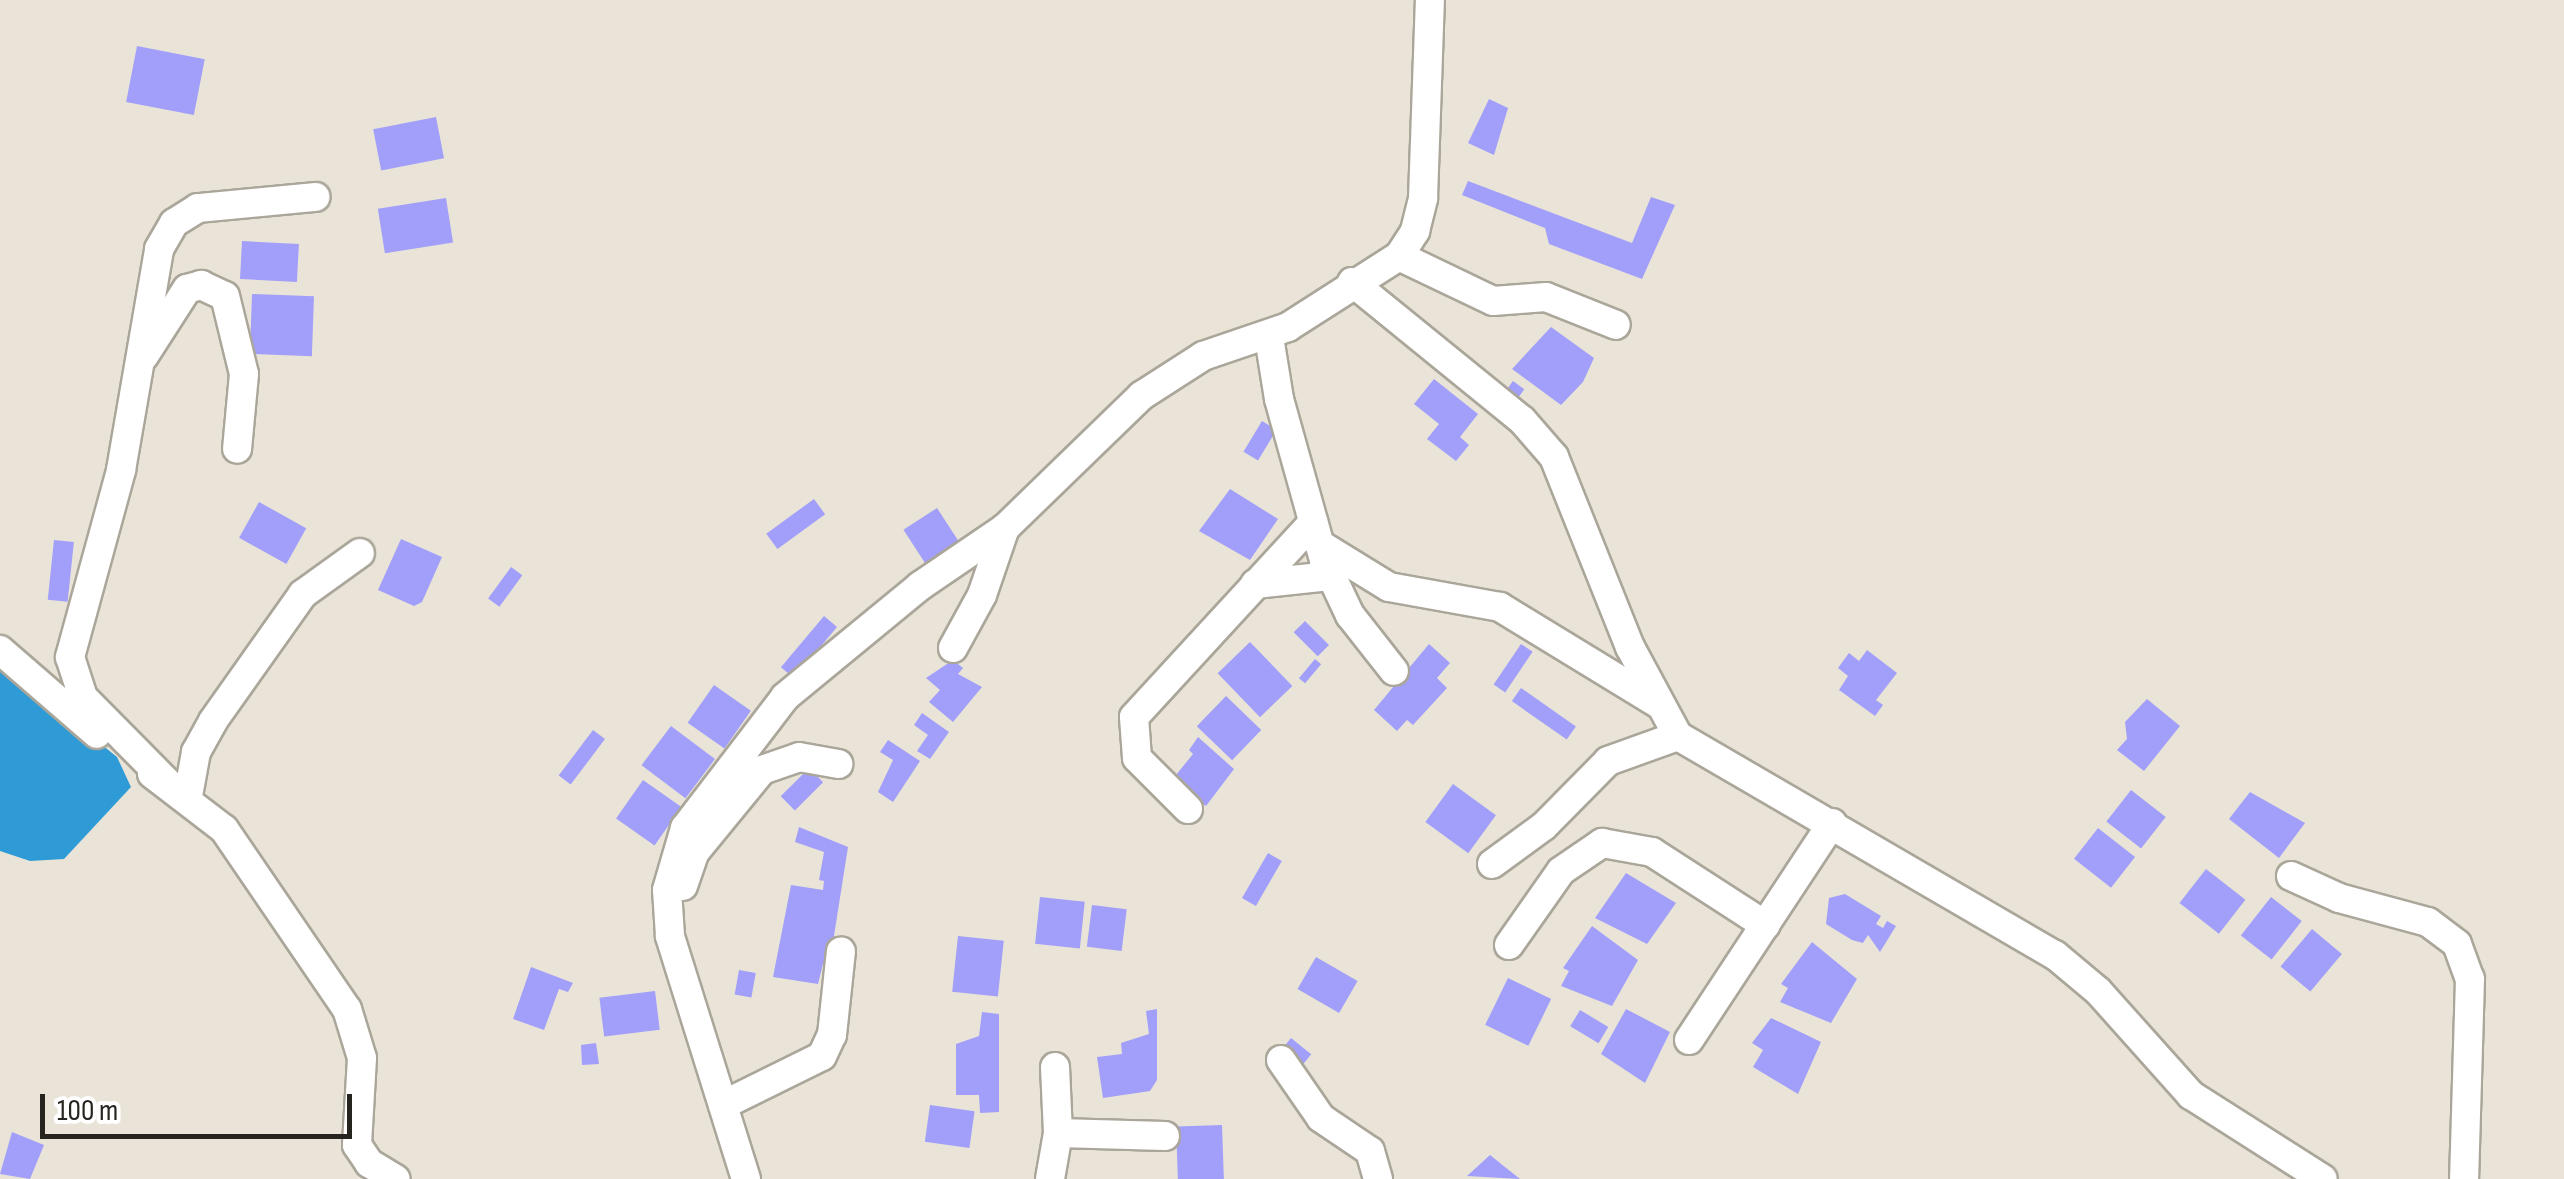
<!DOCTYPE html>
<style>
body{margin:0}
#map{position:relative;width:2564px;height:1179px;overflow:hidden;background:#e9e4d7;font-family:"Sofia Sans Condensed",sans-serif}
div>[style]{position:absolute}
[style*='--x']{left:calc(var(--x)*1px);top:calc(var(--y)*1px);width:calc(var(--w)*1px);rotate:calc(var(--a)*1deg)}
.water>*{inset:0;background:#2e9bd6}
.building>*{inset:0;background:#a19ffa;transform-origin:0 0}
.roads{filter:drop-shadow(2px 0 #aba69a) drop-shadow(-2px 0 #aba69a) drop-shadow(0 2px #aba69a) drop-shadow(0 -2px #aba69a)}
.minor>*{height:28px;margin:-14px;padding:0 14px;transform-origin:14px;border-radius:14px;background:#fff}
span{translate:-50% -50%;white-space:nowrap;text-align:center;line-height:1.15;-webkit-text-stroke:9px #fff;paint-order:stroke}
.scale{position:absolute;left:40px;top:1094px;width:312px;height:45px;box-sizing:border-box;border:5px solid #26241f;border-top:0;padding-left:12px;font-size:30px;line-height:35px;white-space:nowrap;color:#26241f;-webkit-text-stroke:8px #fff;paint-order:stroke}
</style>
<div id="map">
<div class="water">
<i style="clip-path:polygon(0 663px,117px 757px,131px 787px,64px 859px,30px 861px,0 851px)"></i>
</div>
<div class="building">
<i style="left:137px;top:46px;width:69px;height:57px;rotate:11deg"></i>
<i style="clip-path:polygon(1489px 99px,1508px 108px,1494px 155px,1468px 143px)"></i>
<i style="left:436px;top:117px;width:42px;height:64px;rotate:79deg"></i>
<i style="clip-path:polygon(1468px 181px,1632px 243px,1651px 197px,1675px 205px,1642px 279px,1549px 244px,1545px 228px,1462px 195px)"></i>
<i style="left:446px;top:198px;width:45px;height:69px;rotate:81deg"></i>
<i style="left:242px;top:241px;width:57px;height:38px;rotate:3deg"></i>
<i style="left:252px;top:294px;width:62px;height:60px;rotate:2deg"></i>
<i style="clip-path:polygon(1551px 327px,1594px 358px,1583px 382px,1561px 405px,1512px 369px)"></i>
<i style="clip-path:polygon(1434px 379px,1478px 414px,1460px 437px,1469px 445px,1456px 461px,1427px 439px,1439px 424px,1414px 404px)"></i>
<i style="left:1513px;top:381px;width:14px;height:12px;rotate:36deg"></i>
<i style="left:1262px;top:421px;width:17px;height:36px;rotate:31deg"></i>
<i style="clip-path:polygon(1230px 489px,1278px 519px,1250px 560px,1199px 531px)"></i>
<i style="left:814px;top:499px;width:19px;height:59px;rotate:54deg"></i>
<i style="left:259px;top:502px;width:54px;height:41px;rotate:29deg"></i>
<i style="left:937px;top:508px;width:45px;height:40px;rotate:57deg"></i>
<i style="clip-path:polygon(401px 539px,442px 557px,422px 602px,414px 606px,378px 590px)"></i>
<i style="left:54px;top:540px;width:20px;height:60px;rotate:6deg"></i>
<i style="left:511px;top:567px;width:14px;height:39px;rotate:36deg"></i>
<i style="left:824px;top:616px;width:17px;height:67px;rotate:40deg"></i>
<i style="left:1305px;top:621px;width:34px;height:16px;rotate:45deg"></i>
<i style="left:1250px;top:642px;width:61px;height:45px;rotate:46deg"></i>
<i style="clip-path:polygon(1429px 644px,1450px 663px,1437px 678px,1447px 688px,1413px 725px,1407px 720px,1397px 731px,1374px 710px)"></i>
<i style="left:1521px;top:644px;width:14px;height:49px;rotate:34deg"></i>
<i style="clip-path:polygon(1867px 650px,1897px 673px,1876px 700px,1883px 705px,1875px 716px,1839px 690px,1848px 676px,1838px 668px,1849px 653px,1859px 661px)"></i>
<i style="left:1315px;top:659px;width:8px;height:25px;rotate:40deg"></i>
<i style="clip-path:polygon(953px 660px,963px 668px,958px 674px,982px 687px,953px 722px,929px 702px,940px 690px,926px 678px)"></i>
<i style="left:714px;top:685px;width:45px;height:46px;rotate:35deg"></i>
<i style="left:1521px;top:688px;width:67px;height:16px;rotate:35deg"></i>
<i style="left:1226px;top:696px;width:49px;height:42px;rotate:44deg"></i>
<i style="clip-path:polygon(2147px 699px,2180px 726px,2144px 771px,2117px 750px,2127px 739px,2125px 722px)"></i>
<i style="clip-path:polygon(922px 713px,949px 732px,930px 759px,917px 751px,928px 735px,914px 725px)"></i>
<i style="left:671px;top:726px;width:55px;height:49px;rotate:37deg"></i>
<i style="left:593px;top:730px;width:15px;height:57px;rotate:37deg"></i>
<i style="clip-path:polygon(1198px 737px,1234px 769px,1206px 806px,1171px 781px,1193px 754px,1189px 750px)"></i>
<i style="clip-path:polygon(888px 740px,920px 761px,893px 802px,878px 792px,893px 760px,880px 752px)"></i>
<i style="left:809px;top:768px;width:20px;height:40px;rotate:45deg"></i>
<i style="left:643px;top:780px;width:47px;height:47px;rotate:35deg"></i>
<i style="left:1453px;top:784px;width:53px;height:47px;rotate:36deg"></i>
<i style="left:2131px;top:790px;width:44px;height:40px;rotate:38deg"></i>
<i style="clip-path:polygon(2250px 792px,2305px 823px,2279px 858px,2229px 819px)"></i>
<i style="clip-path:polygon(799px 827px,848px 847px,830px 961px,823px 964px,818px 984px,773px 977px,791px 885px,823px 890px,824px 881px,819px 880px,824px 852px,795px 842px)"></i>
<i style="left:2098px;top:828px;width:47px;height:39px;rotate:38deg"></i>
<i style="left:1268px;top:853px;width:16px;height:52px;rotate:30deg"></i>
<i style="left:2206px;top:869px;width:50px;height:43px;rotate:38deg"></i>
<i style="clip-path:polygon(1626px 873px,1676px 903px,1647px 944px,1595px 918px)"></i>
<i style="clip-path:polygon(1845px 894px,1881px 916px,1876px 924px,1883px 928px,1887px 921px,1896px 926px,1880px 952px,1868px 935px,1863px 943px,1852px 940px,1826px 924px,1829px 898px)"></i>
<i style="left:1040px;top:897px;width:45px;height:47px;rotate:6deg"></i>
<i style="left:2271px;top:897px;width:39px;height:49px;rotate:38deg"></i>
<i style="left:1092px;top:905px;width:35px;height:42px;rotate:7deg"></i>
<i style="clip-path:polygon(1592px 926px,1638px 960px,1612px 1006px,1561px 986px,1569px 971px,1563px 968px)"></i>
<i style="left:2312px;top:929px;width:39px;height:49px;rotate:40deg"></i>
<i style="left:958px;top:936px;width:46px;height:56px;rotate:6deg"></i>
<i style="clip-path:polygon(1812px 942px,1857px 979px,1831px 1023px,1780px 1002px,1788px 988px,1781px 984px)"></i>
<i style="left:1316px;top:957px;width:48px;height:37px;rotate:30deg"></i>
<i style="clip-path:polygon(531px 967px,573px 983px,568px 992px,559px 989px,544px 1030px,513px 1019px)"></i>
<i style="left:739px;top:970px;width:17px;height:25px;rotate:10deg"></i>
<i style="left:1508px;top:978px;width:48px;height:52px;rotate:26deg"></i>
<i style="left:655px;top:991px;width:39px;height:56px;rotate:83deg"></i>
<i style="clip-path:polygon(1157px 1009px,1157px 1080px,1150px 1091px,1103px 1098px,1097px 1057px,1122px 1054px,1121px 1043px,1149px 1034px,1146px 1011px)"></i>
<i style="clip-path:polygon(1626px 1009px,1670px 1032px,1645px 1083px,1601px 1054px)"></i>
<i style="left:1580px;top:1010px;width:33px;height:19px;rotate:31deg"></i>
<i style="clip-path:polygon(982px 1012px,999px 1014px,999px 1112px,980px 1113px,979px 1095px,956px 1095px,956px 1044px,979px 1036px)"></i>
<i style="clip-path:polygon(1771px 1018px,1821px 1042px,1798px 1094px,1753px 1067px,1763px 1050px,1752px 1043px)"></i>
<i style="left:1291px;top:1038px;width:26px;height:16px;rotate:39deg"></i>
<i style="clip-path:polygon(596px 1043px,599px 1064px,582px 1065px,581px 1045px)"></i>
<i style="left:930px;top:1105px;width:45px;height:37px;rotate:8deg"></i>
<i style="left:1222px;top:1125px;width:54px;height:46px;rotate:88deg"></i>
<i style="clip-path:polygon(12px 1132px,44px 1145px,30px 1179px,0 1174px)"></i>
<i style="clip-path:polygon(1490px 1155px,1520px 1179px,1467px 1176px)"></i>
</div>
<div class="roads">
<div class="minor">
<i style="--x:1399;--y:256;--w:104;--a:25.6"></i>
<i style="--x:1493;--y:301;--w:53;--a:-4.3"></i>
<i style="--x:1546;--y:297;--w:75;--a:21.8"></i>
<i style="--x:1352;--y:282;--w:219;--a:39.1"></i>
<i style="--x:1522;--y:420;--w:49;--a:49.1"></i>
<i style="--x:1554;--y:457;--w:205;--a:68.2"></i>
<i style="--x:1630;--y:647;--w:101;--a:61.7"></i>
<i style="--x:1678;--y:736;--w:436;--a:30.2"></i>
<i style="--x:2055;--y:955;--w:56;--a:39.9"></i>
<i style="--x:2098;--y:991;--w:140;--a:48.2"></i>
<i style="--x:2191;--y:1095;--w:156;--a:32.5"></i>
<i style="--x:1269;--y:337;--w:63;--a:80.8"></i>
<i style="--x:1279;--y:399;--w:167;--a:74.4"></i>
<i style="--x:1324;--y:560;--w:61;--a:64.7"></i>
<i style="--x:1350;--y:615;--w:71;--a:51.8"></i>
<i style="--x:144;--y:356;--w:80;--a:-57.3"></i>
<i style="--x:187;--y:289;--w:15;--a:-16"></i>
<i style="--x:201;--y:285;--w:26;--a:25"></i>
<i style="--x:225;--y:296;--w:80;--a:76.3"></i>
<i style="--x:244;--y:374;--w:75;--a:95.3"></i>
<i style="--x:1319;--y:544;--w:82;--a:31.6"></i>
<i style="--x:1389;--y:587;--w:113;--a:10.2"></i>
<i style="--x:1500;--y:607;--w:186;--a:31.4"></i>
<i style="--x:1255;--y:584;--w:75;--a:-6.1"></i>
<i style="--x:953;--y:648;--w:60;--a:-61.3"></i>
<i style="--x:982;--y:595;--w:71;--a:-71.1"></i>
<i style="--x:0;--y:650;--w:128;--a:40.9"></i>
<i style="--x:152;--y:774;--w:91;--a:37.4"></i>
<i style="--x:224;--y:829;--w:218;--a:55.7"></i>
<i style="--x:347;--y:1009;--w:51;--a:73"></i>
<i style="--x:362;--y:1058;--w:87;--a:93.3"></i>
<i style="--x:357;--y:1145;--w:22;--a:56"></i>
<i style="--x:369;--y:1163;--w:31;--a:31"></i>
<i style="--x:168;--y:783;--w:121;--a:-134.7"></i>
<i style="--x:83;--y:697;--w:42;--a:-108"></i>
<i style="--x:70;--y:657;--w:194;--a:-74.7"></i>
<i style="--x:121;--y:470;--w:224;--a:-80.2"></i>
<i style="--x:159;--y:249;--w:30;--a:-60"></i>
<i style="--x:174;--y:223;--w:28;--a:-32"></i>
<i style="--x:198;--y:208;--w:118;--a:-5.4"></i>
<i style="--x:188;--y:796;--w:45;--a:-79.7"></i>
<i style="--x:196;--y:752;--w:35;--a:-61"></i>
<i style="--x:213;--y:721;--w:156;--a:-54.7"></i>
<i style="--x:303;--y:594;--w:70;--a:-35.7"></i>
<i style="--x:1188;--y:809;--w:72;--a:-135"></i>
<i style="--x:1137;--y:758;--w:41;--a:-94.2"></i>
<i style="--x:1134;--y:717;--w:265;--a:-47.4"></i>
<i style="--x:1492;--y:864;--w:64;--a:-36.2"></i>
<i style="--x:1544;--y:826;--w:91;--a:-45.4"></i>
<i style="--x:1608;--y:761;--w:74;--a:-19.7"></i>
<i style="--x:2291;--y:876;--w:53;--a:24.6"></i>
<i style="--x:2339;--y:898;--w:92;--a:15.1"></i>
<i style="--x:2428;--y:922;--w:36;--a:37"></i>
<i style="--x:2457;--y:944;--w:37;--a:70"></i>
<i style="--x:2470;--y:979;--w:200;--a:91.7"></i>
<i style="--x:683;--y:886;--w:36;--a:-71"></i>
<i style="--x:695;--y:852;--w:106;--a:-50.7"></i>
<i style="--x:762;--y:770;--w:39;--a:-19"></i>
<i style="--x:799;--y:757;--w:40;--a:10"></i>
<i style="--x:1509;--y:945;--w:90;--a:-54.9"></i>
<i style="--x:1561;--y:871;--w:50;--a:-34.3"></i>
<i style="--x:1602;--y:843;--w:51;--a:10.2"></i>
<i style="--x:1652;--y:852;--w:135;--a:32.9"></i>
<i style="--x:1689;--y:1040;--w:260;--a:-56.6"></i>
<i style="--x:1281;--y:1060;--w:70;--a:55.4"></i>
<i style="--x:1321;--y:1118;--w:59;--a:34"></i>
<i style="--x:1370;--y:1151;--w:29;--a:74"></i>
<i style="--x:723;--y:1105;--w:110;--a:-26.3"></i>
<i style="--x:822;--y:1056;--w:23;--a:-65"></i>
<i style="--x:832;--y:1035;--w:84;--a:-83.9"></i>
<i style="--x:1058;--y:1133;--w:107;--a:1.6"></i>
<i style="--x:746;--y:1179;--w:255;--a:-107.4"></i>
<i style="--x:670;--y:936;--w:46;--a:-93.7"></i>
<i style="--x:667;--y:890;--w:65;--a:-73.8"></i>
<i style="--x:685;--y:828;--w:165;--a:-52.6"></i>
<i style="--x:785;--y:697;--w:175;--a:-39.4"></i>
<i style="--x:920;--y:586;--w:103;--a:-34.3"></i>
<i style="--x:1005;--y:528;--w:190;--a:-44.1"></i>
<i style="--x:1141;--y:396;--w:74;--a:-32.8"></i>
<i style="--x:1203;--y:356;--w:90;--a:-18.8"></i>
<i style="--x:1288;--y:327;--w:132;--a:-32.6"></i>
<i style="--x:1399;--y:256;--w:30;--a:-57"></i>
<i style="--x:1415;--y:231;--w:34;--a:-76"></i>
<i style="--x:1423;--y:198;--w:198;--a:-88"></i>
<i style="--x:1050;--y:1179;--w:47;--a:-80.1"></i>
<i style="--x:1058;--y:1133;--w:66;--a:-92.6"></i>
</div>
</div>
<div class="scale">100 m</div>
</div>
